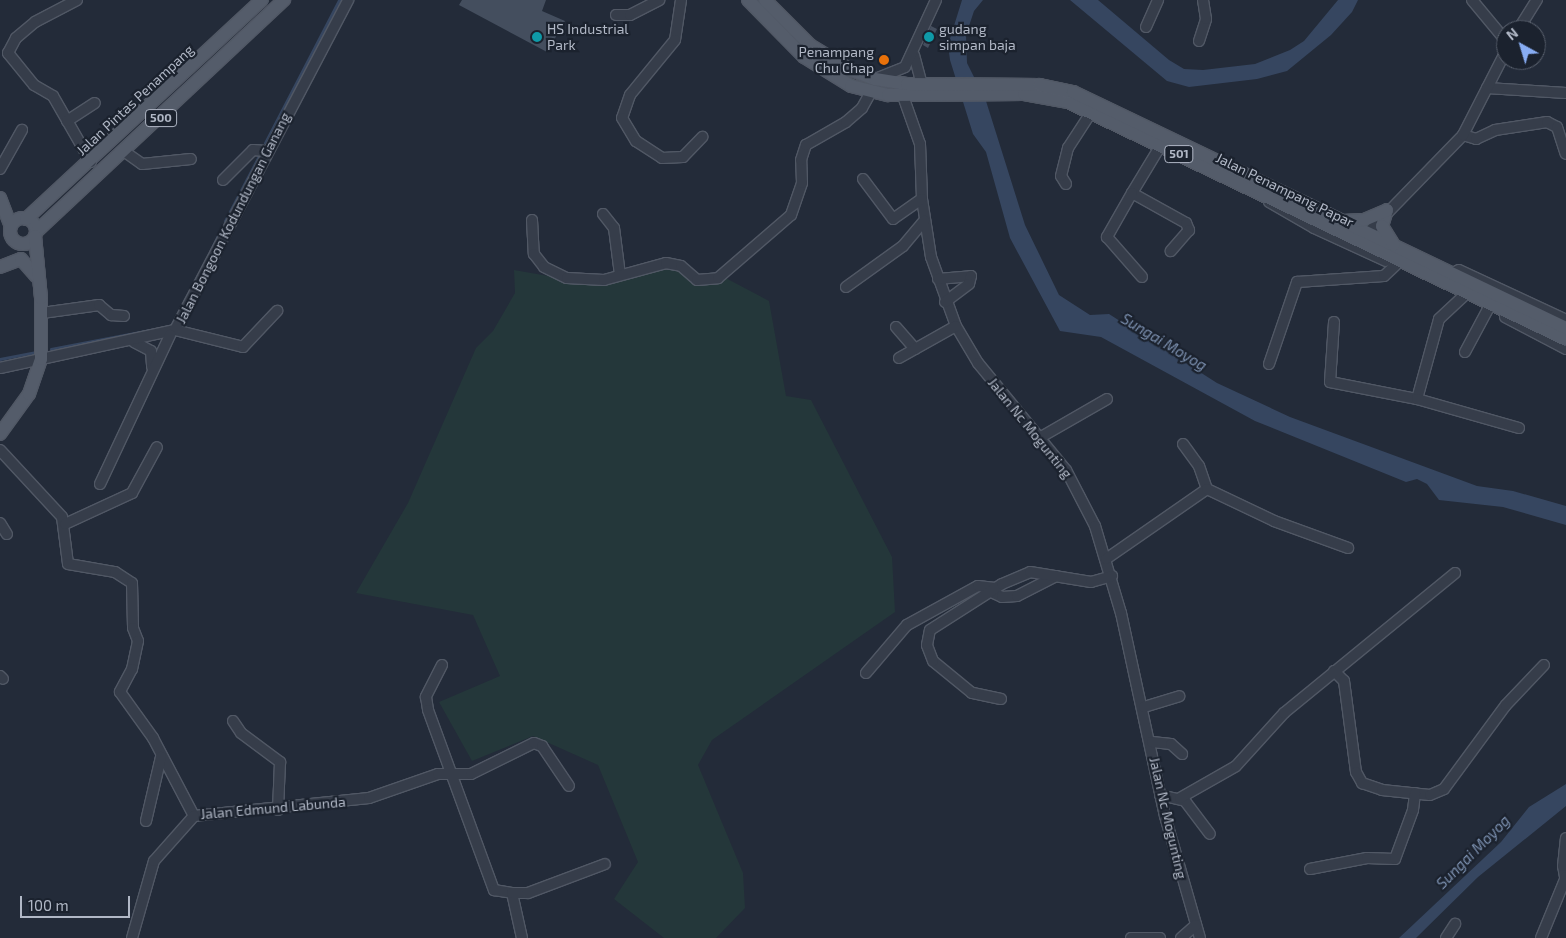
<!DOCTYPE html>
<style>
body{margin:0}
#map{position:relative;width:1566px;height:938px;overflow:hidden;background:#232b39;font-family:"Exo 2",sans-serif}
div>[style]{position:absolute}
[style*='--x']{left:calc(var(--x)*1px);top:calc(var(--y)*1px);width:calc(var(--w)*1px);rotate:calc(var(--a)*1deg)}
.green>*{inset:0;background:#24373a}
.water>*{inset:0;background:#364660}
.stream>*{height:2.5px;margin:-1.25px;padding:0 1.25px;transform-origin:1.25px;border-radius:1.25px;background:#364660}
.building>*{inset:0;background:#444e5e}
.roads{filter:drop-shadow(1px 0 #515865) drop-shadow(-1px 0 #515865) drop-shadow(0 1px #515865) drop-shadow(0 -1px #515865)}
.minor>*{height:10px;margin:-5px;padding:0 5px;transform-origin:5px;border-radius:5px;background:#363d4a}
.major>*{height:12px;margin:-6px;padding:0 6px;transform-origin:6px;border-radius:6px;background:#545c6a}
.major>.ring{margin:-6px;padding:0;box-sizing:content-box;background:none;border:12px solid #545c6a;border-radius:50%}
.dots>*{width:14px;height:14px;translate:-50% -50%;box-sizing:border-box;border:2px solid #1b222e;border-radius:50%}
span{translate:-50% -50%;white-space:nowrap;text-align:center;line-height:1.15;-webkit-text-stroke:4.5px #1b222e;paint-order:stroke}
.shield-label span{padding:1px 4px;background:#1b222e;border:1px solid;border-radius:4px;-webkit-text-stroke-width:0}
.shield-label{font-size:12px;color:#b1b8c6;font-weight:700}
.poi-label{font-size:14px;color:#b1b8c6}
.left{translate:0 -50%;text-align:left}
.right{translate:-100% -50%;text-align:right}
.street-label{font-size:14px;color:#b1b8c6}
.water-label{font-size:15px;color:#7a8ead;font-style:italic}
.north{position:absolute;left:1496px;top:20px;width:50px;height:50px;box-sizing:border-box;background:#1b222e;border:1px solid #575e6b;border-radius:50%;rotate:321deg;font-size:14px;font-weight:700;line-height:20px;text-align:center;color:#b1b8c6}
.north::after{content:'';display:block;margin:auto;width:18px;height:22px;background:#88adf4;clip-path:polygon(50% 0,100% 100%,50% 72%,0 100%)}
.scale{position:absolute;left:20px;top:896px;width:110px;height:22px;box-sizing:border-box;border:2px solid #b1b8c6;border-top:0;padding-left:6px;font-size:15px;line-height:18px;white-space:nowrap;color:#b1b8c6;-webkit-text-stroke:4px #1b222e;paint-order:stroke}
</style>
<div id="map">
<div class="green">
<i style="clip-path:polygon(676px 266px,692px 276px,720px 275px,769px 301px,786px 396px,811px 400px,892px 557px,895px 612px,712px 740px,698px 765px,743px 873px,745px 908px,716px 938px,664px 938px,614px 899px,638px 862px,598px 765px,533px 736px,472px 761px,439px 702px,500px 676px,473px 615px,356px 593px,408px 503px,476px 348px,493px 331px,515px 293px,514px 270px,588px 283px)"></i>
</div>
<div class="water">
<i style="clip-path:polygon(962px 0,983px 0,974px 11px,966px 35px,967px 63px,986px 101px,1025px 225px,1059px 295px,1090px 315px,1109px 314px,1217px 383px,1290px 417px,1477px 486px,1513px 491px,1566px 506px,1566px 525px,1503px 507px,1439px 500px,1427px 484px,1417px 479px,1406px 482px,1255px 421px,1101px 337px,1060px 331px,1010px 238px,986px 152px,973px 134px,950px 60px,948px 45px)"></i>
<i style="clip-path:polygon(1070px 0,1098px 0,1169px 60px,1184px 69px,1203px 70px,1255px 64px,1290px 50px,1304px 41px,1338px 0,1358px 0,1352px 12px,1331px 35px,1287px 71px,1257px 79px,1189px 87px,1167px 81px)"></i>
<i style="clip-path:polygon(1566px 784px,1566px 806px,1478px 877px,1416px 938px,1399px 938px,1501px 842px,1529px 807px)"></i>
</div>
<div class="stream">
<i style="--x:265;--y:143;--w:161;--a:-62.6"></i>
<i style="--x:225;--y:221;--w:76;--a:-62.4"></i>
<i style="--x:210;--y:252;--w:28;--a:-64"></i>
<i style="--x:51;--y:349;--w:102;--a:-10.8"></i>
<i style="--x:0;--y:359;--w:38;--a:-11"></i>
</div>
<div class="building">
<i style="clip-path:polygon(462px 0,546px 0,542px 11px,565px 21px,547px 52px,459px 5px)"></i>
<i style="clip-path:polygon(931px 26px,937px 29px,928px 48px,923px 45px)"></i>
</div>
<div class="roads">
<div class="minor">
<i style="--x:77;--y:0;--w:47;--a:152.4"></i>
<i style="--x:35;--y:22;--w:25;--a:140"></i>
<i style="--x:16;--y:38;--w:17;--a:118"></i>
<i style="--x:8;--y:53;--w:41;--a:50.9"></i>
<i style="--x:34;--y:85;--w:22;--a:30"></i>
<i style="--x:53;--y:96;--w:76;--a:60.1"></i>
<i style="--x:681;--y:0;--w:40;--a:98.5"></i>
<i style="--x:675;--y:40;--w:71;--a:129.3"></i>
<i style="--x:630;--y:95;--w:24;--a:109"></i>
<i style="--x:622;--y:118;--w:27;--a:59"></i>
<i style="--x:636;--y:141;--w:31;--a:33"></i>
<i style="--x:662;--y:158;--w:21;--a:-3"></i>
<i style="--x:683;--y:157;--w:28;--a:-46"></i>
<i style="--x:1472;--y:0;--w:53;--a:50.3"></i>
<i style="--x:616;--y:15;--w:14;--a:0"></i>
<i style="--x:630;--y:15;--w:33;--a:-27"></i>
<i style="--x:1146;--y:27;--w:30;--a:-66"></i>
<i style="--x:1518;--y:30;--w:36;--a:-58"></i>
<i style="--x:1199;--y:41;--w:23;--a:-72"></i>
<i style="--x:1206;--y:19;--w:19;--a:-99"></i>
<i style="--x:914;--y:55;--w:31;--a:75"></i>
<i style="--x:878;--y:78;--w:29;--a:-22"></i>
<i style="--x:905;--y:67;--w:74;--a:-65.2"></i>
<i style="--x:1487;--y:88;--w:79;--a:3.6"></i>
<i style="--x:903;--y:96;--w:51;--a:70.5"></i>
<i style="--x:920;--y:144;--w:55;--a:87.9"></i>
<i style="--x:922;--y:199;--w:59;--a:81.2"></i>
<i style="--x:931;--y:257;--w:73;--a:70.1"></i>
<i style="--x:956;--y:326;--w:43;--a:59.3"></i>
<i style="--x:978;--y:363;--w:139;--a:50.6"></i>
<i style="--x:1066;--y:470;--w:63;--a:62.6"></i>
<i style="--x:1095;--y:526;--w:91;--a:73.4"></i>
<i style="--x:1121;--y:613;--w:208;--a:77.8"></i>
<i style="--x:1165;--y:816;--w:127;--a:74"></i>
<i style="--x:67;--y:121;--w:33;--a:-33"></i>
<i style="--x:1463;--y:135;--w:14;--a:17"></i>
<i style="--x:1476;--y:139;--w:21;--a:-25"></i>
<i style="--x:1495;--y:130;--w:53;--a:-8.7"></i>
<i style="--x:1547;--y:122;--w:11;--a:27"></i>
<i style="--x:1557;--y:127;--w:28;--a:72"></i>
<i style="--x:1161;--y:145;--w:56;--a:121.1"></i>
<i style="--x:1132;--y:193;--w:62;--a:29.1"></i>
<i style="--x:1186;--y:223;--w:8;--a:67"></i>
<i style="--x:1189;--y:230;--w:28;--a:131"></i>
<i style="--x:125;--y:152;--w:21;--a:35"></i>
<i style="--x:142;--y:164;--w:49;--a:-5.8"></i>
<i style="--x:0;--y:169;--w:45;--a:-60.6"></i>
<i style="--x:863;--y:179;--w:50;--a:53.1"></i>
<i style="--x:893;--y:219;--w:35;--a:-35"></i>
<i style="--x:223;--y:180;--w:42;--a:-45"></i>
<i style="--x:253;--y:150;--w:13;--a:4"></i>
<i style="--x:1066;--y:184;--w:9;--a:-122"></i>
<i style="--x:1061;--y:176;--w:29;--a:-76"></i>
<i style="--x:1068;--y:148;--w:44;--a:-57"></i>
<i style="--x:1132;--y:193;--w:51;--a:119.6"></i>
<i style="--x:1107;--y:237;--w:53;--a:48.8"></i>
<i style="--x:1269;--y:202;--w:52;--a:30"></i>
<i style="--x:1314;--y:228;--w:79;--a:24.6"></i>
<i style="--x:603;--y:214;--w:18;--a:52"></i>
<i style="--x:614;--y:228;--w:47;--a:82.7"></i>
<i style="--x:532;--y:220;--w:34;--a:87"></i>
<i style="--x:534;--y:254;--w:16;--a:52"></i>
<i style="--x:544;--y:267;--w:25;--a:26"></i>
<i style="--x:567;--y:278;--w:37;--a:3"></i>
<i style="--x:604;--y:280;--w:64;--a:-15.3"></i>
<i style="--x:666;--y:263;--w:15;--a:11"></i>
<i style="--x:681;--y:266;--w:21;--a:41"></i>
<i style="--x:697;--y:280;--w:21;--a:-5"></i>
<i style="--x:718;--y:278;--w:96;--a:-40.8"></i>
<i style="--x:791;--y:215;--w:34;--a:-71"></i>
<i style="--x:802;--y:183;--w:23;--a:-92"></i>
<i style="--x:801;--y:160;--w:16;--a:-72"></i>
<i style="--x:806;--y:145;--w:46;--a:-29.9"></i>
<i style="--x:846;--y:122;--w:21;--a:-41"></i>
<i style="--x:862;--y:108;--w:18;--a:-61"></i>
<i style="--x:1363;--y:238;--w:144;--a:-45.8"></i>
<i style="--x:1463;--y:135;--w:94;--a:-62.9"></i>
<i style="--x:1455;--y:272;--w:4;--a:-27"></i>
<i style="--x:1459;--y:270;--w:118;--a:25"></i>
<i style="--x:938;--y:279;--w:33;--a:-5"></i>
<i style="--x:971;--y:276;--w:8;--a:104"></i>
<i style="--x:969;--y:284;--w:30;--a:143"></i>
<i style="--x:846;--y:287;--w:70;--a:-35.7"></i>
<i style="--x:903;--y:246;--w:33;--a:-50"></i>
<i style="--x:42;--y:313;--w:58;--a:-8"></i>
<i style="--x:99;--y:305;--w:16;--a:40"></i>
<i style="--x:111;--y:315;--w:13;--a:4"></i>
<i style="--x:1505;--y:317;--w:69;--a:27.7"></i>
<i style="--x:1334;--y:322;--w:60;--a:93.8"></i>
<i style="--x:1330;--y:382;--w:89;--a:11.1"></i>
<i style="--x:1417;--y:399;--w:83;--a:-74.6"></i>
<i style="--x:1439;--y:319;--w:33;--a:-43"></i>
<i style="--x:896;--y:327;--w:29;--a:49"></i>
<i style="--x:175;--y:330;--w:70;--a:14"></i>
<i style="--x:243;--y:347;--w:50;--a:-46.6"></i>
<i style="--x:134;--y:342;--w:19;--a:28"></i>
<i style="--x:151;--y:351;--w:16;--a:86"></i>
<i style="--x:1465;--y:352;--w:49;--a:-61.9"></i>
<i style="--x:899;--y:358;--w:65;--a:-29.3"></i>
<i style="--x:1269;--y:364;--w:87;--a:-71.1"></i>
<i style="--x:1297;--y:282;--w:87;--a:-3.9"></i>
<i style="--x:1384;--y:276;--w:16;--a:-43"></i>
<i style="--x:0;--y:368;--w:179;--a:-12.3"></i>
<i style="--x:175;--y:330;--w:373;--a:-62.3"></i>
<i style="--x:1417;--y:399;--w:106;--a:15.9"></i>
<i style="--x:1041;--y:437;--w:76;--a:-29.9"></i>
<i style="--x:1183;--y:444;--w:27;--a:54"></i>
<i style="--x:1199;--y:466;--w:24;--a:71"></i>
<i style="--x:0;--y:450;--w:91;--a:47.2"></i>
<i style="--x:62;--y:517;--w:47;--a:82.7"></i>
<i style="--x:68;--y:564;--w:48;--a:9.7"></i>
<i style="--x:115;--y:572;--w:20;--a:33"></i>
<i style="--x:132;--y:583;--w:45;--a:88.7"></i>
<i style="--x:133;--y:628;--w:14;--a:69"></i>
<i style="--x:138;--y:641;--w:29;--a:102"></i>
<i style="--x:132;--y:669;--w:26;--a:118"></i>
<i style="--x:120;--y:692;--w:57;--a:54.3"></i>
<i style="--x:153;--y:738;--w:88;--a:62.3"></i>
<i style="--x:100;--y:484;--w:165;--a:-64.8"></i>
<i style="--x:0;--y:523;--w:13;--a:58"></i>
<i style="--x:65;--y:524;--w:74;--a:-24.8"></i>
<i style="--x:132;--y:493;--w:52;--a:-61.5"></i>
<i style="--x:1106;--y:559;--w:123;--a:-34.7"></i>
<i style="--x:1207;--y:489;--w:74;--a:25.5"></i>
<i style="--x:1274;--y:521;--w:79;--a:20"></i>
<i style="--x:991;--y:592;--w:12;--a:24"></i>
<i style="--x:1002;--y:597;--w:15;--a:-4"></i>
<i style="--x:1017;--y:596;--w:44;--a:-27.1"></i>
<i style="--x:442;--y:665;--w:36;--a:117"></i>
<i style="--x:426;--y:697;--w:13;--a:81"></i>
<i style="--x:428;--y:710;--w:192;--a:69.9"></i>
<i style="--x:494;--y:890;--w:18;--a:9"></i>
<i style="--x:512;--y:893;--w:46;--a:77.5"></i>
<i style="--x:1334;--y:671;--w:14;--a:45"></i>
<i style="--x:1344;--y:681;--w:92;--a:82.5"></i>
<i style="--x:1356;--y:772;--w:13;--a:61"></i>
<i style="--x:1362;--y:783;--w:21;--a:19"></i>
<i style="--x:1382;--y:790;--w:48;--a:5.9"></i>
<i style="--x:1430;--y:795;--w:15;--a:-23"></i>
<i style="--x:1444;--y:789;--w:104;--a:-53.6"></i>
<i style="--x:1506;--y:705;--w:55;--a:-46.5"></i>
<i style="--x:866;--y:673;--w:63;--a:-49.5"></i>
<i style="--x:907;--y:625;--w:81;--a:-28.8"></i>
<i style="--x:978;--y:586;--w:17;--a:7"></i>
<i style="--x:0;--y:676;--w:4;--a:45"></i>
<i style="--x:1001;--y:699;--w:30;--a:-168"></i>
<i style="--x:972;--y:693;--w:50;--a:-140.6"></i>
<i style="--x:933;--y:661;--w:17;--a:-111"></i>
<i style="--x:927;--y:645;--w:15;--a:-79"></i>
<i style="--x:930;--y:630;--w:85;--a:-32.6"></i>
<i style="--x:1002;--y:584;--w:30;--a:-23"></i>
<i style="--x:1030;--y:572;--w:62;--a:9.3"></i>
<i style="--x:1091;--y:582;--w:22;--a:-16"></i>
<i style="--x:1144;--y:707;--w:37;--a:-17"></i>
<i style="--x:233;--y:721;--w:14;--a:56"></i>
<i style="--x:241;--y:733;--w:49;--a:36.6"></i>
<i style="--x:280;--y:762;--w:48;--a:92.4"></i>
<i style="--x:1152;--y:742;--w:19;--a:6"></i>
<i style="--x:1171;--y:744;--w:15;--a:42"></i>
<i style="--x:1160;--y:795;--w:26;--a:13"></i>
<i style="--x:1185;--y:801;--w:41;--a:52.9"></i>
<i style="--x:1180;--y:798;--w:64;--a:-29.7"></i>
<i style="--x:1236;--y:766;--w:72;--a:-47.8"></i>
<i style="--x:1284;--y:713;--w:221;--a:-39.3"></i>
<i style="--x:194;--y:816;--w:176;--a:-5.9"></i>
<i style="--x:369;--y:798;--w:73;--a:-19.2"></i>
<i style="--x:438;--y:774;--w:33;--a:0"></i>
<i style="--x:471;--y:774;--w:70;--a:-26.2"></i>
<i style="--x:534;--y:743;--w:9;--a:21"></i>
<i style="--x:542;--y:746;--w:48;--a:56"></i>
<i style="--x:146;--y:821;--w:66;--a:-76.8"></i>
<i style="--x:1310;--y:869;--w:58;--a:-10.9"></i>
<i style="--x:1367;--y:858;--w:28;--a:2"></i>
<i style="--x:1395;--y:859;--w:52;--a:-69.8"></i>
<i style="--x:1413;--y:810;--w:17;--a:-83"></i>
<i style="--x:1565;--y:877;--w:11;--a:-100"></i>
<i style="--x:1563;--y:866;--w:28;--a:-84"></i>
<i style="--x:512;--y:893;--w:16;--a:0"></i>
<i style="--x:528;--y:893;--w:82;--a:-20.6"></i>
<i style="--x:132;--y:938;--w:80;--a:-74.1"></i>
<i style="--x:154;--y:861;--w:60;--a:-48.4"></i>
<i style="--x:1131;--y:938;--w:29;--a:0"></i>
<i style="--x:1181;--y:938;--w:20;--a:-41"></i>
<i style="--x:1446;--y:938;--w:17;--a:-57"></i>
<i style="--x:1541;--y:938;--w:66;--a:-67.7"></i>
</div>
<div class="major">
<i style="--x:748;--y:0;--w:80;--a:45.5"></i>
<i style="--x:804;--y:57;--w:55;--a:31.7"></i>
<i style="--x:851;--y:86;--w:38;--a:14"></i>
<i style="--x:888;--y:95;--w:136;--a:-0.4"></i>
<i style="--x:1024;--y:94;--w:45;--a:10.3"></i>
<i style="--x:1068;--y:102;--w:552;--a:25.54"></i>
<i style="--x:765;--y:0;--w:64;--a:45"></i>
<i style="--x:810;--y:45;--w:48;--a:31.4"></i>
<i style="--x:851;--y:70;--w:26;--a:21"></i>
<i style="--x:875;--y:79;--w:32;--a:9"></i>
<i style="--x:907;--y:84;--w:133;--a:0.4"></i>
<i style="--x:1040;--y:85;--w:34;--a:12"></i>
<i style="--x:1073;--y:92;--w:547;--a:25.58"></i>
<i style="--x:0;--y:198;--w:30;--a:69"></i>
<i style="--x:1387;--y:210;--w:17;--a:107"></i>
<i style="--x:1382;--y:226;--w:22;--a:58"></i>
<i class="ring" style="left:10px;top:218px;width:14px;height:14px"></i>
<i style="--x:26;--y:219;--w:322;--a:-42.9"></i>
<i style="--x:1343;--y:221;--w:21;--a:-3"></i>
<i style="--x:1364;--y:220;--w:25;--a:-23"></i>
<i style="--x:36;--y:232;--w:340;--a:-43.1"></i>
<i style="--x:0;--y:267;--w:22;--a:-21"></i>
<i style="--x:21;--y:259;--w:23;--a:49"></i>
<i style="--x:0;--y:434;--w:49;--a:-54.1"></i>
<i style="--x:29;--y:394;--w:37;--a:-71"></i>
<i style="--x:41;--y:359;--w:61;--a:-90"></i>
<i style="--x:41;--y:298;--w:62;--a:-95.5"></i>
</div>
</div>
<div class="dots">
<i style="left:537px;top:37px;background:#0f9aa8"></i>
<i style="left:929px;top:37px;background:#0f9aa8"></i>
<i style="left:884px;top:60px;background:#e8710a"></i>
</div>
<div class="shield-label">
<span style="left:161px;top:118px">500</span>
<span style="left:1179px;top:154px">501</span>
</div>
<div class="poi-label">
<span class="left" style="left:547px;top:37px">HS Industrial<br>Park</span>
<span class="left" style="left:939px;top:37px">gudang<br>simpan baja</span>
<span class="right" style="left:874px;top:60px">Penampang<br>Chu Chap</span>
</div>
<div class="street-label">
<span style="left:135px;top:100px;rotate:-43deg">Jalan Pintas Penampang</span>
<span style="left:1285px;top:190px;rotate:26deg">Jalan Penampang Papar</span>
<span style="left:233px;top:218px;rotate:-63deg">Jalan Bongoon Kodundungan Ganang</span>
<span style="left:1030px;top:428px;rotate:51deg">Jalan Nc Mogunting</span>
<span style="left:273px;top:808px;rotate:-5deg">Jalan Edmund Labunda</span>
<span style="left:1168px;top:818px;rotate:77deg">Jalan Nc Mogunting</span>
</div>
<div class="water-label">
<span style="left:1164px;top:342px;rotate:31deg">Sungai Moyog</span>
<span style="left:1473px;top:852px;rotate:-45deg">Sungai Moyog</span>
</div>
<div class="north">N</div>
<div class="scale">100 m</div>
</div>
